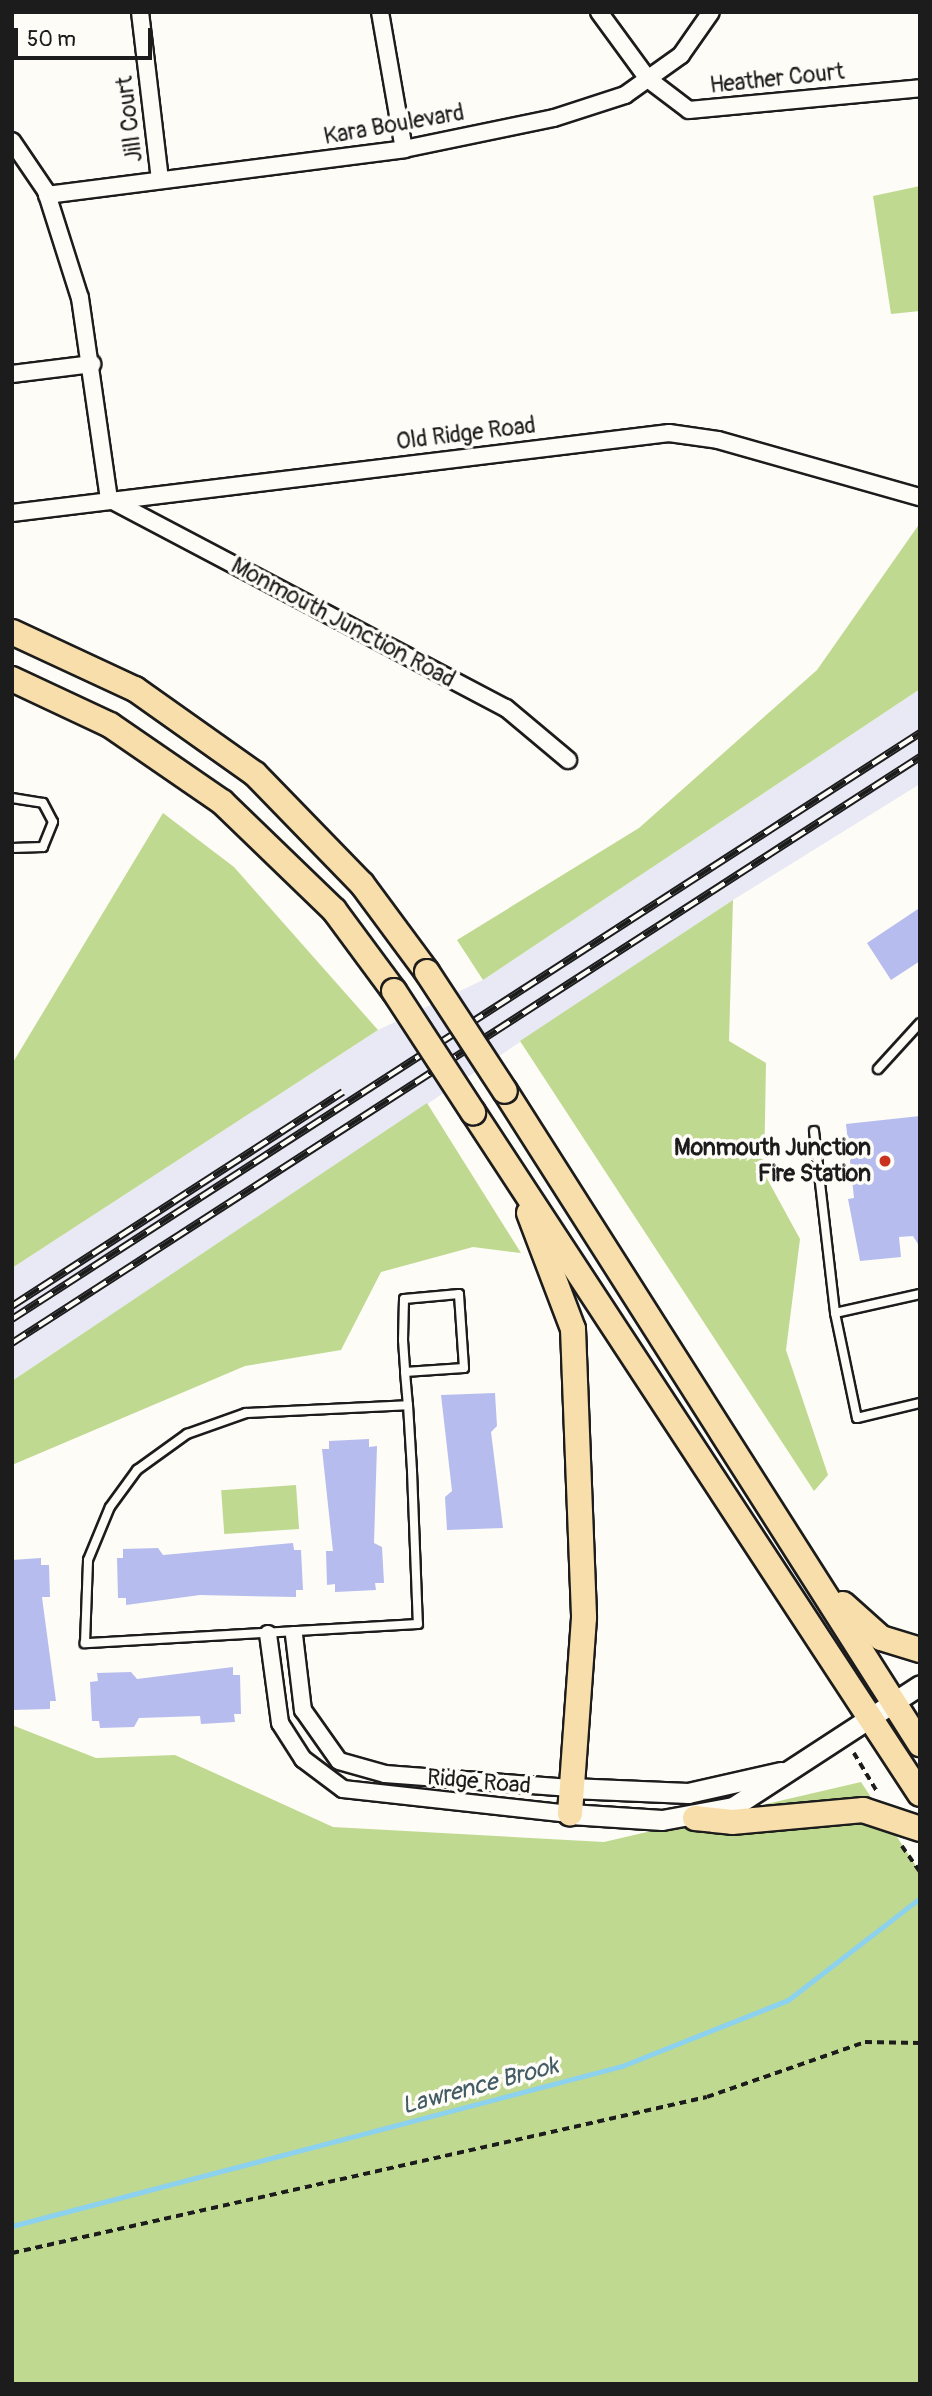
<!DOCTYPE html>
<style>
body{margin:0}
#map{position:relative;width:932px;height:2396px;overflow:hidden;background:#fdfcf7;font-family:Pangolin,sans-serif}
div>[style]{position:absolute}
[style*='--x']{left:calc(var(--x)*1px);top:calc(var(--y)*1px);width:calc(var(--w)*1px);rotate:calc(var(--a)*1deg)}
.built>*{inset:0;background:#e8e9f4}
.green>*{inset:0;background:#c0d990;transform-origin:0 0}
.stream>*{height:5px;margin:-2.5px;padding:0 2.5px;transform-origin:2.5px;border-radius:2.5px;background:#8cd1ed}
.building>*{inset:0;background:#b6bced}
.path>*{height:3.5px;margin-top:-1.75px;transform-origin:0;background:repeating-linear-gradient(90deg,#1c1c1c 0 7px,transparent 0 12px)}
.roads{filter:drop-shadow(2px 0 #1c1c1c) drop-shadow(-2px 0 #1c1c1c) drop-shadow(0 2px #1c1c1c) drop-shadow(0 -2px #1c1c1c)}
.service>*{height:8px;margin:-4px;padding:0 4px;transform-origin:4px;border-radius:4px;background:#fdfcf7}
.minor>*{height:16px;margin:-8px;padding:0 8px;transform-origin:8px;border-radius:8px;background:#fdfcf7}
.tertiary>*{height:19px;margin:-9.5px;padding:0 9.5px;transform-origin:9.5px;border-radius:9.5px;background:#fdfcf7}
.primary>*{height:24px;margin:-12px;padding:0 12px;transform-origin:12px;border-radius:12px;background:#f8deab}
.rail>*{height:8px;margin-top:-4px;transform-origin:0;background:repeating-linear-gradient(90deg,#fdfcf7 0 16px,#1c1c1c 0 32px);box-sizing:border-box;border-block:2px solid #1c1c1c}
.bridges{filter:drop-shadow(2px 0 #1c1c1c) drop-shadow(-2px 0 #1c1c1c) drop-shadow(0 2px #1c1c1c) drop-shadow(0 -2px #1c1c1c)}
.primary-bridge>*{height:24px;margin:-12px;padding:0 12px;transform-origin:12px;border-radius:12px;background:#f8deab}
.dots>*{width:19px;height:19px;translate:-50% -50%;box-sizing:border-box;border:4px solid #fdfcf7;border-radius:50%}
span{translate:-50% -50%;white-space:nowrap;text-align:center;line-height:1.15;-webkit-text-stroke:7px #fdfcf7;paint-order:stroke}
.street-label{font-size:23px;color:#1c1c1c}
.poi-label{font-size:23px;color:#1c1c1c;font-weight:700}
.right{translate:-100% -50%;text-align:right}
.water-label{font-size:24px;color:#435b65;font-style:italic}
.frame{position:absolute;inset:0;border:14px solid #1c1c1c;pointer-events:none}
.scale{position:absolute;left:14px;top:28px;width:138px;height:32px;box-sizing:border-box;border:4px solid #1c1c1c;border-top:0;padding-left:9px;font-size:21px;line-height:24px;white-space:nowrap;color:#1c1c1c;-webkit-text-stroke:5px #fdfcf7;paint-order:stroke}
</style>
<div id="map">
<div class="built">
<i style="clip-path:polygon(920px 689px,920px 784px,733px 900px,12px 1381px,12px 1268px,378px 1030px,483px 980px)"></i>
</div>
<div class="green">
<i style="clip-path:polygon(920px 186px,920px 311px,891px 314px,873px 196px)"></i>
<i style="clip-path:polygon(920px 523px,920px 689px,483px 980px,457px 940px,639px 828px,817px 670px)"></i>
<i style="clip-path:polygon(163px 813px,234px 867px,378px 1030px,12px 1268px,12px 1064px)"></i>
<i style="clip-path:polygon(733px 900px,729px 1041px,766px 1063px,764px 1173px,800px 1239px,786px 1350px,828px 1475px,814px 1491px,520px 1041px)"></i>
<i style="clip-path:polygon(427px 1103px,521px 1253px,473px 1247px,381px 1272px,341px 1350px,245px 1366px,12px 1465px,12px 1381px)"></i>
<i style="left:296px;top:1485px;width:44px;height:75px;rotate:86deg"></i>
<i style="clip-path:polygon(12px 1725px,96px 1758px,175px 1755px,333px 1827px,604px 1842px,861px 1782px,920px 1872px,920px 2384px,12px 2384px)"></i>
</div>
<div class="stream">
<i style="--x:12;--y:2226;--w:631;--a:-14.7"></i>
<i style="--x:622;--y:2066;--w:179;--a:-21.7"></i>
<i style="--x:788;--y:2000;--w:167;--a:-37.7"></i>
</div>
<div class="building">
<i style="clip-path:polygon(918px 909px,920px 961px,891px 980px,867px 943px)"></i>
<i style="clip-path:polygon(920px 1116px,918px 1244px,913px 1236px,899px 1237px,901px 1257px,860px 1261px,848px 1199px,854px 1198px,846px 1124px)"></i>
<i style="clip-path:polygon(495px 1393px,497px 1426px,491px 1432px,503px 1528px,447px 1530px,445px 1497px,452px 1491px,441px 1395px)"></i>
<i style="clip-path:polygon(369px 1439px,369px 1447px,377px 1446px,374px 1543px,382px 1547px,384px 1583px,375px 1583px,376px 1590px,335px 1592px,335px 1584px,327px 1585px,326px 1551px,333px 1551px,322px 1449px,329px 1449px,329px 1441px)"></i>
<i style="clip-path:polygon(293px 1543px,294px 1550px,301px 1550px,303px 1590px,296px 1590px,296px 1597px,200px 1595px,126px 1605px,126px 1598px,118px 1598px,117px 1558px,123px 1558px,123px 1549px,158px 1548px,163px 1555px)"></i>
<i style="clip-path:polygon(41px 1558px,41px 1565px,49px 1565px,50px 1597px,42px 1597px,43px 1605px,56px 1701px,50px 1701px,50px 1709px,12px 1710px,12px 1560px)"></i>
<i style="clip-path:polygon(233px 1667px,233px 1675px,240px 1675px,241px 1714px,234px 1714px,235px 1722px,201px 1724px,200px 1716px,139px 1718px,134px 1727px,100px 1728px,99px 1721px,92px 1721px,90px 1682px,98px 1681px,97px 1673px,131px 1672px,137px 1679px)"></i>
</div>
<div class="path">
<i style="--x:854;--y:1753;--w:47;--a:59"></i>
<i style="--x:902;--y:1846;--w:32;--a:55"></i>
<i style="--x:12;--y:2253;--w:712;--a:-12.65"></i>
<i style="--x:707;--y:2097;--w:167;--a:-19.2"></i>
<i style="--x:865;--y:2042;--w:55;--a:1"></i>
</div>
<div class="roads">
<div class="service">
<i style="--x:12;--y:798;--w:31;--a:9"></i>
<i style="--x:43;--y:803;--w:21;--a:62"></i>
<i style="--x:53;--y:822;--w:27;--a:112"></i>
<i style="--x:43;--y:847;--w:31;--a:178"></i>
<i style="--x:878;--y:1069;--w:62;--a:-47.6"></i>
<i style="--x:814;--y:1131;--w:183;--a:83.4"></i>
<i style="--x:920;--y:1294;--w:87;--a:167.4"></i>
<i style="--x:835;--y:1313;--w:107;--a:78.2"></i>
<i style="--x:857;--y:1418;--w:65;--a:-13.4"></i>
<i style="--x:405;--y:1372;--w:59;--a:-3.9"></i>
<i style="--x:464;--y:1368;--w:74;--a:-93.9"></i>
<i style="--x:459;--y:1294;--w:55;--a:174.8"></i>
<i style="--x:404;--y:1299;--w:41;--a:91.4"></i>
<i style="--x:403;--y:1340;--w:32;--a:86"></i>
<i style="--x:405;--y:1372;--w:33;--a:85"></i>
<i style="--x:408;--y:1405;--w:66;--a:86.5"></i>
<i style="--x:412;--y:1471;--w:153;--a:87.8"></i>
<i style="--x:418;--y:1624;--w:334;--a:176.7"></i>
<i style="--x:85;--y:1643;--w:83;--a:-87.9"></i>
<i style="--x:88;--y:1560;--w:57;--a:-67.5"></i>
<i style="--x:110;--y:1507;--w:46;--a:-53.9"></i>
<i style="--x:137;--y:1470;--w:62;--a:-35.8"></i>
<i style="--x:187;--y:1434;--w:63;--a:-19.6"></i>
<i style="--x:246;--y:1413;--w:162;--a:-2.8"></i>
</div>
<div class="minor">
<i style="--x:140;--y:12;--w:168;--a:83.2"></i>
<i style="--x:380;--y:12;--w:139;--a:80.1"></i>
<i style="--x:599;--y:12;--w:83;--a:53.8"></i>
<i style="--x:648;--y:79;--w:51;--a:37.1"></i>
<i style="--x:689;--y:110;--w:232;--a:-5.4"></i>
<i style="--x:12;--y:141;--w:60;--a:55.8"></i>
<i style="--x:46;--y:191;--w:112;--a:72.4"></i>
<i style="--x:80;--y:298;--w:203;--a:81.8"></i>
<i style="--x:109;--y:499;--w:449;--a:27.8"></i>
<i style="--x:506;--y:708;--w:81;--a:40"></i>
<i style="--x:47;--y:195;--w:360;--a:-7.3"></i>
<i style="--x:404;--y:149;--w:153;--a:-11.7"></i>
<i style="--x:554;--y:118;--w:75;--a:-17.9"></i>
<i style="--x:625;--y:95;--w:69;--a:-35.5"></i>
<i style="--x:681;--y:55;--w:52;--a:-55.1"></i>
<i style="--x:12;--y:374;--w:81;--a:-7.1"></i>
<i style="--x:12;--y:513;--w:662;--a:-6.94"></i>
<i style="--x:669;--y:433;--w:49;--a:8.1"></i>
<i style="--x:718;--y:440;--w:210;--a:15.8"></i>
<i style="--x:268;--y:1634;--w:90;--a:82.3"></i>
<i style="--x:280;--y:1723;--w:43;--a:57.4"></i>
<i style="--x:303;--y:1759;--w:50;--a:36.9"></i>
<i style="--x:343;--y:1789;--w:228;--a:6.3"></i>
<i style="--x:294;--y:1635;--w:76;--a:83.2"></i>
<i style="--x:303;--y:1710;--w:62;--a:54.8"></i>
<i style="--x:339;--y:1761;--w:48;--a:15.8"></i>
<i style="--x:385;--y:1774;--w:186;--a:4.3"></i>
</div>
<div class="tertiary">
<i style="--x:570;--y:1788;--w:118;--a:2.4"></i>
<i style="--x:688;--y:1793;--w:95;--a:-12.7"></i>
<i style="--x:570;--y:1814;--w:92;--a:3.7"></i>
<i style="--x:662;--y:1820;--w:72;--a:-10.4"></i>
<i style="--x:733;--y:1807;--w:223;--a:-33.1"></i>
</div>
<div class="primary">
<i style="--x:12;--y:632;--w:136;--a:24.9"></i>
<i style="--x:135;--y:689;--w:147;--a:35.3"></i>
<i style="--x:255;--y:774;--w:153;--a:45.8"></i>
<i style="--x:362;--y:884;--w:109;--a:53.5"></i>
<i style="--x:12;--y:679;--w:108;--a:25.1"></i>
<i style="--x:110;--y:725;--w:136;--a:34.5"></i>
<i style="--x:222;--y:802;--w:156;--a:44"></i>
<i style="--x:334;--y:910;--w:101;--a:53.5"></i>
<i style="--x:505;--y:1091;--w:774;--a:57.56"></i>
<i style="--x:473;--y:1112;--w:815;--a:56.76"></i>
<i style="--x:529;--y:1213;--w:124;--a:69.2"></i>
<i style="--x:573;--y:1329;--w:289;--a:87.8"></i>
<i style="--x:584;--y:1618;--w:196;--a:94.1"></i>
<i style="--x:843;--y:1604;--w:51;--a:41.8"></i>
<i style="--x:881;--y:1638;--w:41;--a:17.1"></i>
<i style="--x:695;--y:1818;--w:37;--a:6"></i>
<i style="--x:732;--y:1822;--w:132;--a:-5.2"></i>
<i style="--x:863;--y:1810;--w:60;--a:18.4"></i>
</div>
</div>
<div class="rail">
<i style="--x:12;--y:1306;--w:394;--a:-32.9"></i>
<i style="--x:12;--y:1319;--w:1081;--a:-32.84"></i>
<i style="--x:12;--y:1343;--w:1081;--a:-32.84"></i>
</div>
<div class="bridges">
<div class="primary-bridge">
<i style="--x:427;--y:972;--w:142;--a:56.8"></i>
<i style="--x:394;--y:991;--w:145;--a:56.9"></i>
</div>
</div>
<div class="dots">
<i style="left:885px;top:1161px;background:#c8321e"></i>
</div>
<div class="street-label">
<span style="left:777px;top:79px;rotate:-6deg">Heather Court</span>
<span style="left:130px;top:119px;rotate:-97deg">Jill Court</span>
<span style="left:394px;top:125px;rotate:-10deg">Kara Boulevard</span>
<span style="left:466px;top:434px;rotate:-7deg">Old Ridge Road</span>
<span style="left:343px;top:623px;rotate:28deg">Monmouth Junction Road</span>
<span style="left:479px;top:1782px;rotate:5deg">Ridge Road</span>
</div>
<div class="poi-label">
<span class="right" style="left:871px;top:1161px">Monmouth Junction<br>Fire Station</span>
</div>
<div class="water-label">
<span style="left:480px;top:2086px;rotate:-15deg">Lawrence Brook</span>
</div>
<div class="frame"></div>
<div class="scale">50 m</div>
</div>
